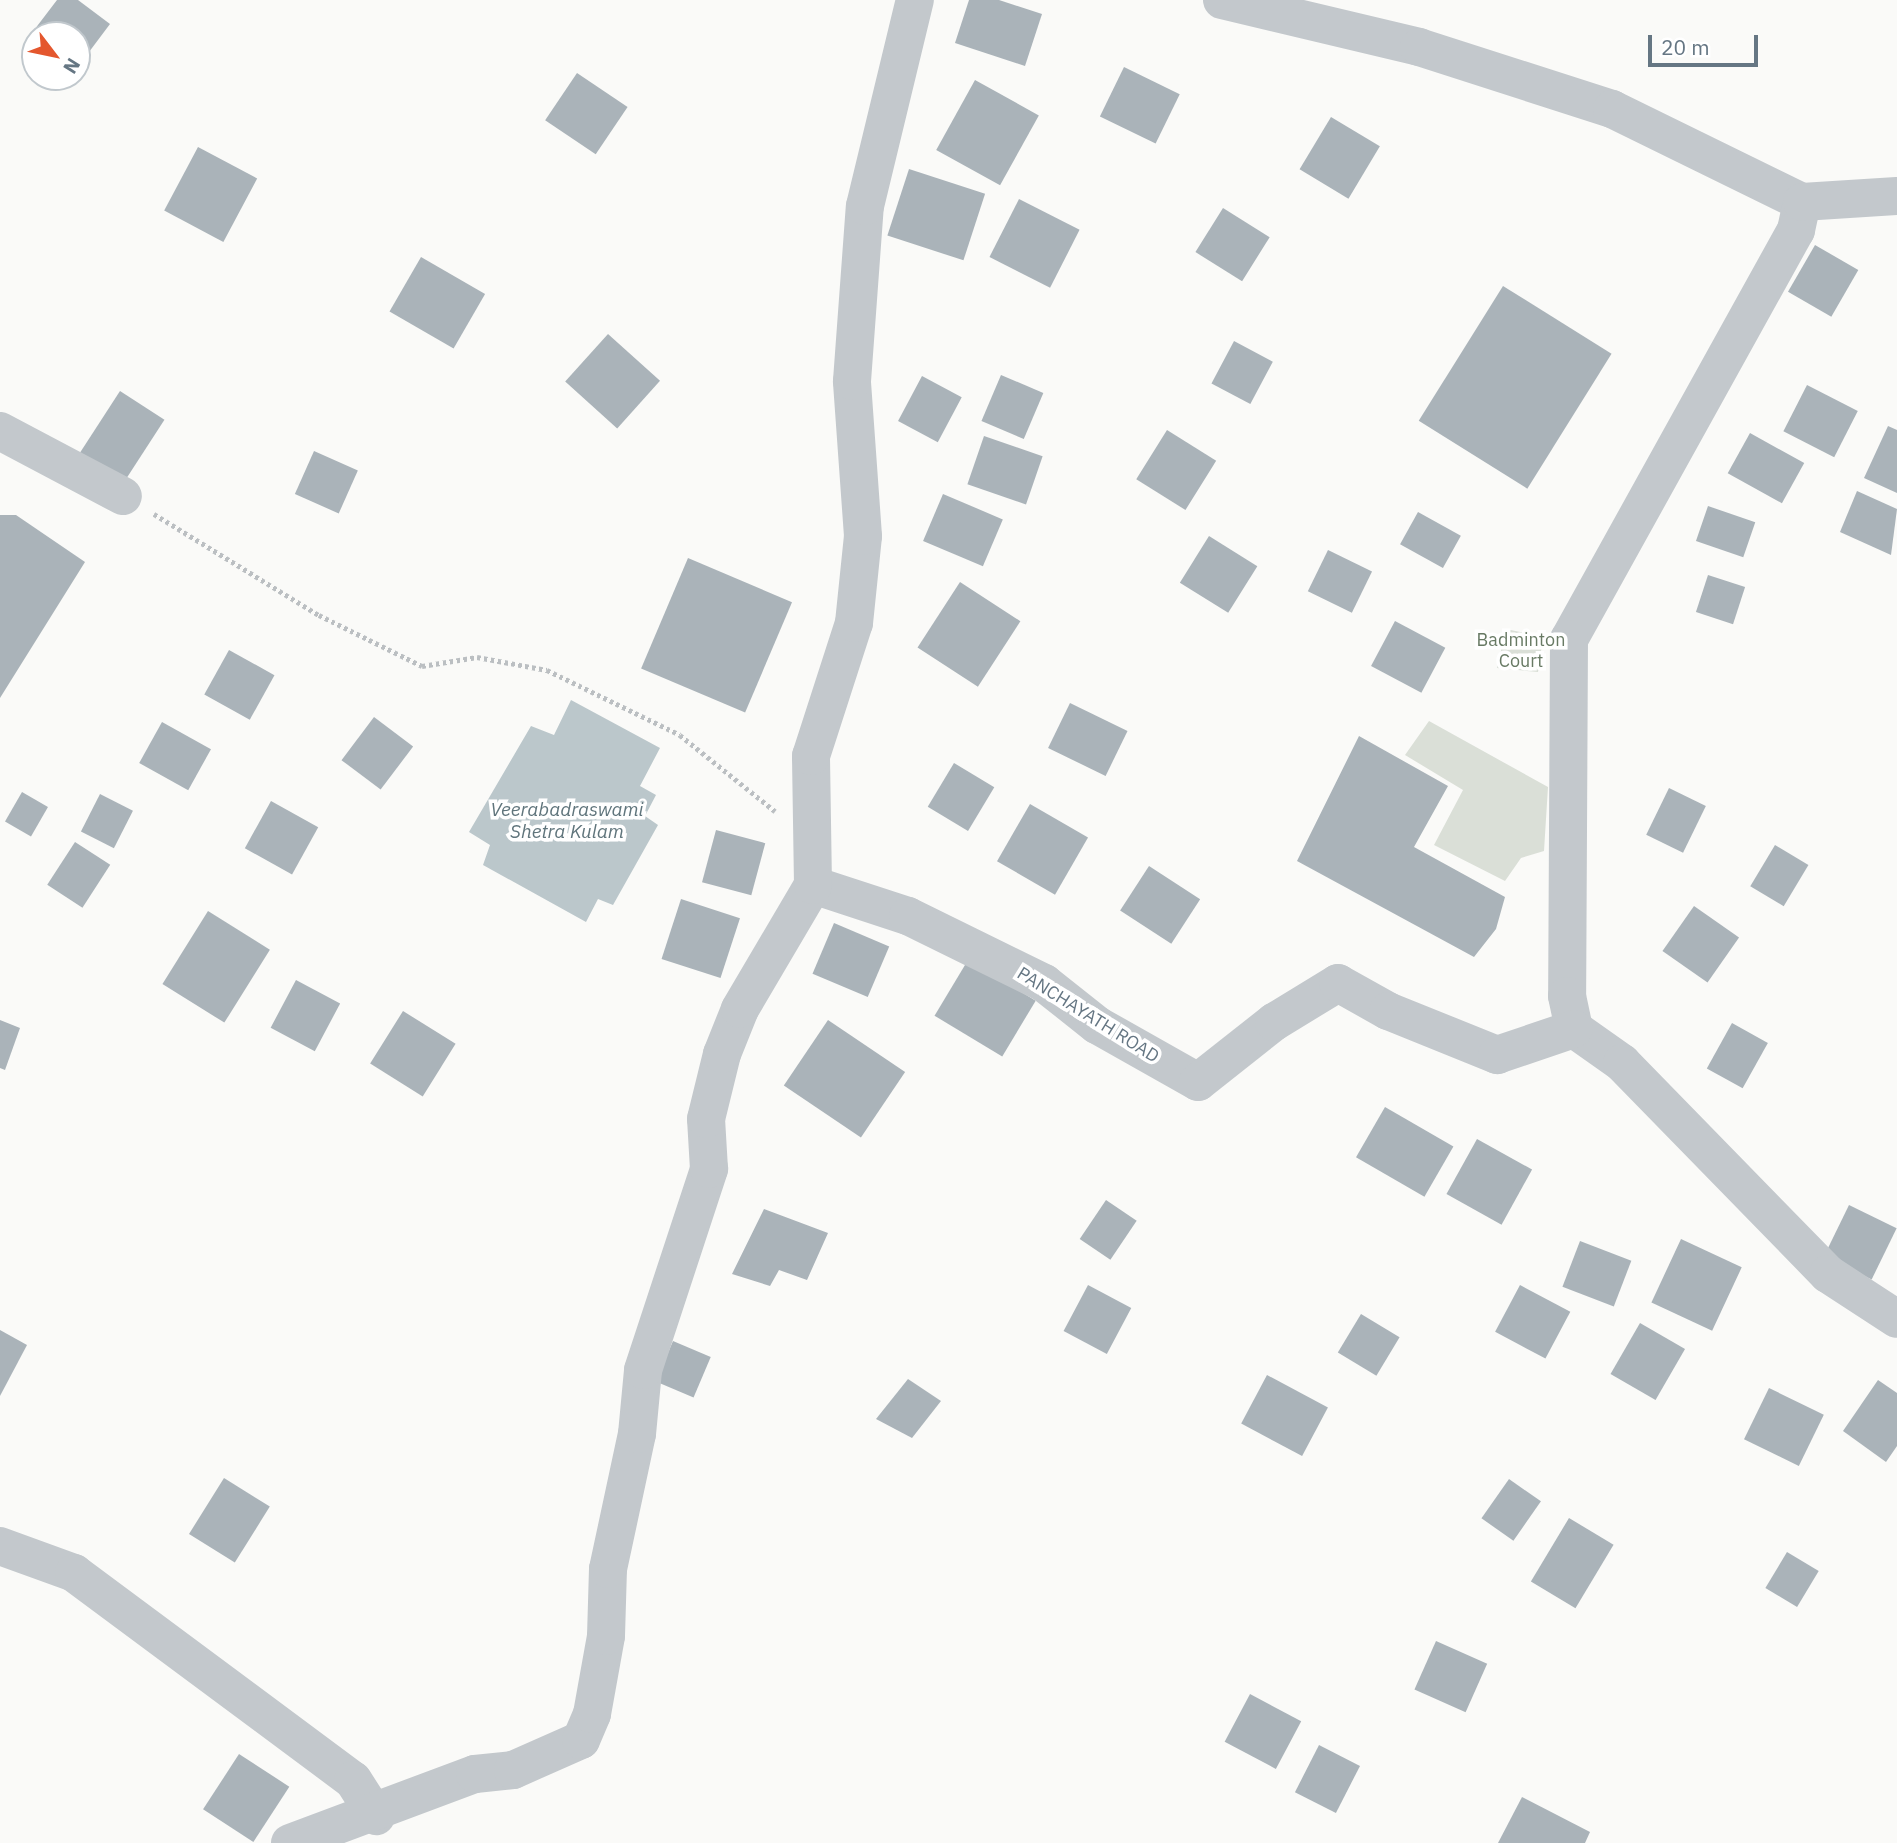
<!DOCTYPE html>
<style>
body{margin:0}
#map{position:relative;width:1897px;height:1843px;overflow:hidden;background:#fafaf8;font-family:"IBM Plex Sans",sans-serif}
div>[style]{position:absolute}
[style*='--x']{left:calc(var(--x)*1px);top:calc(var(--y)*1px);width:calc(var(--w)*1px);rotate:calc(var(--a)*1deg)}
.green>*{inset:0;background:#dadfd7}
.water>*{inset:0;background:#bbc7cb}
.building>*{inset:0;background:#aab3b9;transform-origin:0 0}
.path>*{height:4.5px;margin-top:-2.25px;transform-origin:0;background:repeating-linear-gradient(90deg,#bbbfc2 0 3.5px,transparent 0 7px)}
.minor>*{height:38px;margin:-19px;padding:0 19px;transform-origin:19px;border-radius:19px;background:#c3c8cc}
span{translate:-50% -50%;white-space:nowrap;text-align:center;line-height:1.15;-webkit-text-stroke:7px #fff;paint-order:stroke}
.park-label{font-size:18px;color:#687a64}
.street-label{font-size:18px;color:#657683}
.water-label{font-size:19px;color:#60757c;font-style:italic}
.north{position:absolute;left:21px;top:21px;width:70px;height:70px;box-sizing:border-box;background:#fff;border:2px solid #c1c8cd;border-radius:50%;rotate:122deg;font-size:19px;font-weight:700;line-height:28px;text-align:center;color:#657683}
.north::after{content:'';display:block;margin:auto;width:24px;height:32px;background:#e4572e;clip-path:polygon(50% 0,100% 100%,50% 72%,0 100%)}
.scale{position:absolute;left:1648px;top:35px;width:110px;height:32px;box-sizing:border-box;border:4px solid #657683;border-top:0;padding-left:9px;font-size:21px;line-height:24px;white-space:nowrap;color:#657683;-webkit-text-stroke:5px #fff;paint-order:stroke}
</style>
<div id="map">
<div class="green">
<i style="clip-path:polygon(1506px 629px,1543px 637px,1538px 672px,1497px 668px)"></i>
<i style="clip-path:polygon(1429px 721px,1548px 787px,1544px 851px,1521px 858px,1505px 881px,1434px 845px,1463px 790px,1405px 755px)"></i>
</div>
<div class="water">
<i style="clip-path:polygon(571px 700px,660px 748px,640px 786px,656px 795px,645px 816px,658px 825px,613px 905px,598px 899px,586px 922px,483px 865px,490px 845px,469px 832px,531px 726px,554px 735px)"></i>
</div>
<div class="building">
<i style="clip-path:polygon(57px 0,78px 0,110px 24px,77px 68px,77px 35px,35px 35px,35px 49px,25px 42px)"></i>
<i style="clip-path:polygon(969px 0,999px 0,1042px 14px,1025px 66px,955px 43px)"></i>
<i style="left:1124px;top:67px;width:62px;height:55px;rotate:26deg"></i>
<i style="left:577px;top:73px;width:61px;height:57px;rotate:34deg"></i>
<i style="left:975px;top:80px;width:73px;height:80px;rotate:29deg"></i>
<i style="left:1331px;top:117px;width:57px;height:61px;rotate:31deg"></i>
<i style="left:198px;top:147px;width:67px;height:72px;rotate:28deg"></i>
<i style="left:909px;top:169px;width:80px;height:70px;rotate:18deg"></i>
<i style="left:1019px;top:199px;width:68px;height:65px;rotate:27deg"></i>
<i style="left:1223px;top:208px;width:55px;height:52px;rotate:32deg"></i>
<i style="left:1815px;top:245px;width:50px;height:54px;rotate:30deg"></i>
<i style="left:421px;top:257px;width:74px;height:63px;rotate:30deg"></i>
<i style="left:1503px;top:286px;width:128px;height:159px;rotate:32deg"></i>
<i style="left:608px;top:334px;width:70px;height:64px;rotate:42deg"></i>
<i style="left:1234px;top:341px;width:44px;height:48px;rotate:28deg"></i>
<i style="left:1001px;top:375px;width:46px;height:50px;rotate:23deg"></i>
<i style="left:922px;top:376px;width:45px;height:51px;rotate:28deg"></i>
<i style="left:1807px;top:385px;width:57px;height:52px;rotate:27deg"></i>
<i style="left:120px;top:391px;width:53px;height:78px;rotate:33deg"></i>
<i style="clip-path:polygon(1888px 426px,1897px 430px,1897px 493px,1864px 478px)"></i>
<i style="left:1167px;top:430px;width:58px;height:58px;rotate:32deg"></i>
<i style="left:1750px;top:433px;width:62px;height:46px;rotate:29deg"></i>
<i style="left:984px;top:436px;width:62px;height:51px;rotate:19deg"></i>
<i style="left:314px;top:451px;width:48px;height:47px;rotate:24deg"></i>
<i style="clip-path:polygon(1857px 491px,1897px 509px,1891px 555px,1840px 532px)"></i>
<i style="left:943px;top:494px;width:65px;height:51px;rotate:23deg"></i>
<i style="left:1708px;top:506px;width:50px;height:37px;rotate:19deg"></i>
<i style="left:1418px;top:512px;width:49px;height:37px;rotate:29deg"></i>
<i style="clip-path:polygon(0 515px,16px 515px,85px 562px,0 698px)"></i>
<i style="left:1209px;top:536px;width:57px;height:55px;rotate:32deg"></i>
<i style="left:1328px;top:550px;width:49px;height:46px;rotate:26deg"></i>
<i style="left:688px;top:558px;width:113px;height:120px;rotate:23deg"></i>
<i style="left:1708px;top:575px;width:39px;height:39px;rotate:18deg"></i>
<i style="left:960px;top:582px;width:72px;height:78px;rotate:33deg"></i>
<i style="left:1395px;top:621px;width:57px;height:51px;rotate:28deg"></i>
<i style="left:229px;top:650px;width:52px;height:51px;rotate:29deg"></i>
<i style="left:1070px;top:703px;width:64px;height:50px;rotate:26deg"></i>
<i style="left:374px;top:717px;width:49px;height:54px;rotate:37deg"></i>
<i style="left:162px;top:722px;width:56px;height:47px;rotate:29deg"></i>
<i style="clip-path:polygon(1359px 736px,1448px 786px,1414px 847px,1505px 897px,1496px 929px,1474px 957px,1297px 861px)"></i>
<i style="left:954px;top:763px;width:47px;height:51px;rotate:31deg"></i>
<i style="left:1669px;top:788px;width:41px;height:52px;rotate:26deg"></i>
<i style="left:22px;top:792px;width:30px;height:34px;rotate:30deg"></i>
<i style="left:100px;top:794px;width:37px;height:42px;rotate:27deg"></i>
<i style="left:271px;top:801px;width:54px;height:54px;rotate:29deg"></i>
<i style="left:1030px;top:804px;width:67px;height:66px;rotate:30deg"></i>
<i style="left:716px;top:830px;width:51px;height:54px;rotate:15deg"></i>
<i style="left:75px;top:842px;width:42px;height:51px;rotate:33deg"></i>
<i style="left:1775px;top:845px;width:39px;height:48px;rotate:31deg"></i>
<i style="left:1149px;top:866px;width:61px;height:53px;rotate:33deg"></i>
<i style="left:681px;top:899px;width:62px;height:63px;rotate:18deg"></i>
<i style="left:1694px;top:906px;width:55px;height:55px;rotate:35deg"></i>
<i style="left:208px;top:911px;width:73px;height:86px;rotate:32deg"></i>
<i style="left:834px;top:923px;width:60px;height:55px;rotate:23deg"></i>
<i style="left:968px;top:960px;width:79px;height:65px;rotate:31deg"></i>
<i style="left:296px;top:980px;width:50px;height:54px;rotate:28deg"></i>
<i style="left:403px;top:1011px;width:62px;height:62px;rotate:32deg"></i>
<i style="clip-path:polygon(0 1020px,20px 1028px,5px 1070px,0 1068px)"></i>
<i style="left:828px;top:1020px;width:93px;height:79px;rotate:34deg"></i>
<i style="left:1732px;top:1023px;width:41px;height:52px;rotate:29deg"></i>
<i style="left:1385px;top:1107px;width:79px;height:58px;rotate:30deg"></i>
<i style="left:1477px;top:1139px;width:63px;height:63px;rotate:29deg"></i>
<i style="left:1106px;top:1200px;width:37px;height:47px;rotate:34deg"></i>
<i style="left:1849px;top:1205px;width:53px;height:57px;rotate:26deg"></i>
<i style="clip-path:polygon(764px 1209px,828px 1233px,807px 1280px,779px 1270px,770px 1286px,732px 1274px)"></i>
<i style="left:1681px;top:1239px;width:67px;height:70px;rotate:25deg"></i>
<i style="left:1580px;top:1241px;width:55px;height:49px;rotate:21deg"></i>
<i style="left:1088px;top:1285px;width:49px;height:52px;rotate:28deg"></i>
<i style="left:1520px;top:1285px;width:57px;height:53px;rotate:28deg"></i>
<i style="left:1361px;top:1314px;width:45px;height:45px;rotate:31deg"></i>
<i style="left:1640px;top:1323px;width:52px;height:59px;rotate:30deg"></i>
<i style="clip-path:polygon(0 1330px,27px 1345px,0 1396px)"></i>
<i style="left:673px;top:1341px;width:41px;height:44px;rotate:23deg"></i>
<i style="left:1267px;top:1375px;width:69px;height:55px;rotate:28deg"></i>
<i style="clip-path:polygon(908px 1379px,941px 1401px,912px 1438px,876px 1419px)"></i>
<i style="clip-path:polygon(1878px 1380px,1897px 1393px,1897px 1446px,1886px 1462px,1843px 1431px)"></i>
<i style="left:1769px;top:1388px;width:61px;height:57px;rotate:26deg"></i>
<i style="left:224px;top:1478px;width:54px;height:66px;rotate:32deg"></i>
<i style="left:1509px;top:1479px;width:39px;height:48px;rotate:35deg"></i>
<i style="left:1569px;top:1518px;width:52px;height:74px;rotate:31deg"></i>
<i style="left:1787px;top:1552px;width:37px;height:42px;rotate:31deg"></i>
<i style="left:1436px;top:1641px;width:56px;height:53px;rotate:24deg"></i>
<i style="left:1250px;top:1694px;width:58px;height:54px;rotate:28deg"></i>
<i style="left:1319px;top:1745px;width:46px;height:53px;rotate:27deg"></i>
<i style="left:239px;top:1754px;width:60px;height:66px;rotate:33deg"></i>
<i style="clip-path:polygon(1522px 1797px,1590px 1832px,1585px 1843px,1498px 1843px)"></i>
</div>
<div class="path">
<i style="--x:154;--y:514;--w:193;--a:31.5"></i>
<i style="--x:319;--y:615;--w:115;--a:26.3"></i>
<i style="--x:422;--y:666;--w:56;--a:-9.3"></i>
<i style="--x:477;--y:657;--w:71;--a:10.5"></i>
<i style="--x:547;--y:670;--w:148;--a:26"></i>
<i style="--x:680;--y:735;--w:122;--a:38.7"></i>
</div>
<div class="minor">
<i style="--x:1222;--y:0;--w:203;--a:13.4"></i>
<i style="--x:1419;--y:47;--w:203;--a:17.8"></i>
<i style="--x:1612;--y:109;--w:212;--a:26.1"></i>
<i style="--x:1802;--y:202;--w:29;--a:102"></i>
<i style="--x:1796;--y:230;--w:468;--a:119"></i>
<i style="--x:1569;--y:639;--w:357;--a:90.3"></i>
<i style="--x:1567;--y:996;--w:34;--a:78"></i>
<i style="--x:1574;--y:1029;--w:59;--a:35.3"></i>
<i style="--x:1622;--y:1063;--w:295;--a:45.7"></i>
<i style="--x:1828;--y:1274;--w:82;--a:33.1"></i>
<i style="--x:1802;--y:202;--w:95;--a:-3.6"></i>
<i style="--x:0;--y:431;--w:139;--a:27.9"></i>
<i style="--x:813;--y:885;--w:100;--a:18.1"></i>
<i style="--x:908;--y:916;--w:152;--a:26.2"></i>
<i style="--x:1044;--y:983;--w:68;--a:38.4"></i>
<i style="--x:1097;--y:1025;--w:116;--a:29.4"></i>
<i style="--x:1198;--y:1082;--w:97;--a:-38.3"></i>
<i style="--x:1274;--y:1022;--w:75;--a:-31.4"></i>
<i style="--x:1338;--y:983;--w:57;--a:29.2"></i>
<i style="--x:1388;--y:1011;--w:118;--a:22"></i>
<i style="--x:1497;--y:1055;--w:81;--a:-18.7"></i>
<i style="--x:0;--y:1546;--w:79;--a:20"></i>
<i style="--x:74;--y:1573;--w:347;--a:36.6"></i>
<i style="--x:353;--y:1780;--w:43;--a:57.4"></i>
<i style="--x:290;--y:1843;--w:197;--a:-20.5"></i>
<i style="--x:475;--y:1774;--w:38;--a:-6"></i>
<i style="--x:513;--y:1770;--w:74;--a:-23.8"></i>
<i style="--x:581;--y:1740;--w:28;--a:-67"></i>
<i style="--x:592;--y:1714;--w:79;--a:-79.8"></i>
<i style="--x:606;--y:1636;--w:67;--a:-88.3"></i>
<i style="--x:608;--y:1569;--w:138;--a:-77.9"></i>
<i style="--x:637;--y:1434;--w:64;--a:-84.6"></i>
<i style="--x:643;--y:1370;--w:212;--a:-71.8"></i>
<i style="--x:709;--y:1169;--w:50;--a:-93.4"></i>
<i style="--x:706;--y:1119;--w:67;--a:-76.2"></i>
<i style="--x:722;--y:1054;--w:48;--a:-68.2"></i>
<i style="--x:740;--y:1009;--w:144;--a:-59.5"></i>
<i style="--x:813;--y:885;--w:129;--a:-90.9"></i>
<i style="--x:811;--y:756;--w:140;--a:-72.1"></i>
<i style="--x:854;--y:623;--w:87;--a:-84.1"></i>
<i style="--x:863;--y:536;--w:155;--a:-94.1"></i>
<i style="--x:852;--y:381;--w:175;--a:-85.8"></i>
<i style="--x:865;--y:206;--w:212;--a:-76.4"></i>
</div>
<div class="park-label">
<span style="left:1521px;top:651px">Badminton<br>Court</span>
</div>
<div class="street-label">
<span style="left:1088px;top:1015px;rotate:32deg">PANCHAYATH ROAD</span>
</div>
<div class="water-label">
<span style="left:567px;top:821px">Veerabadraswami<br>Shetra Kulam</span>
</div>
<div class="north">N</div>
<div class="scale">20 m</div>
</div>
